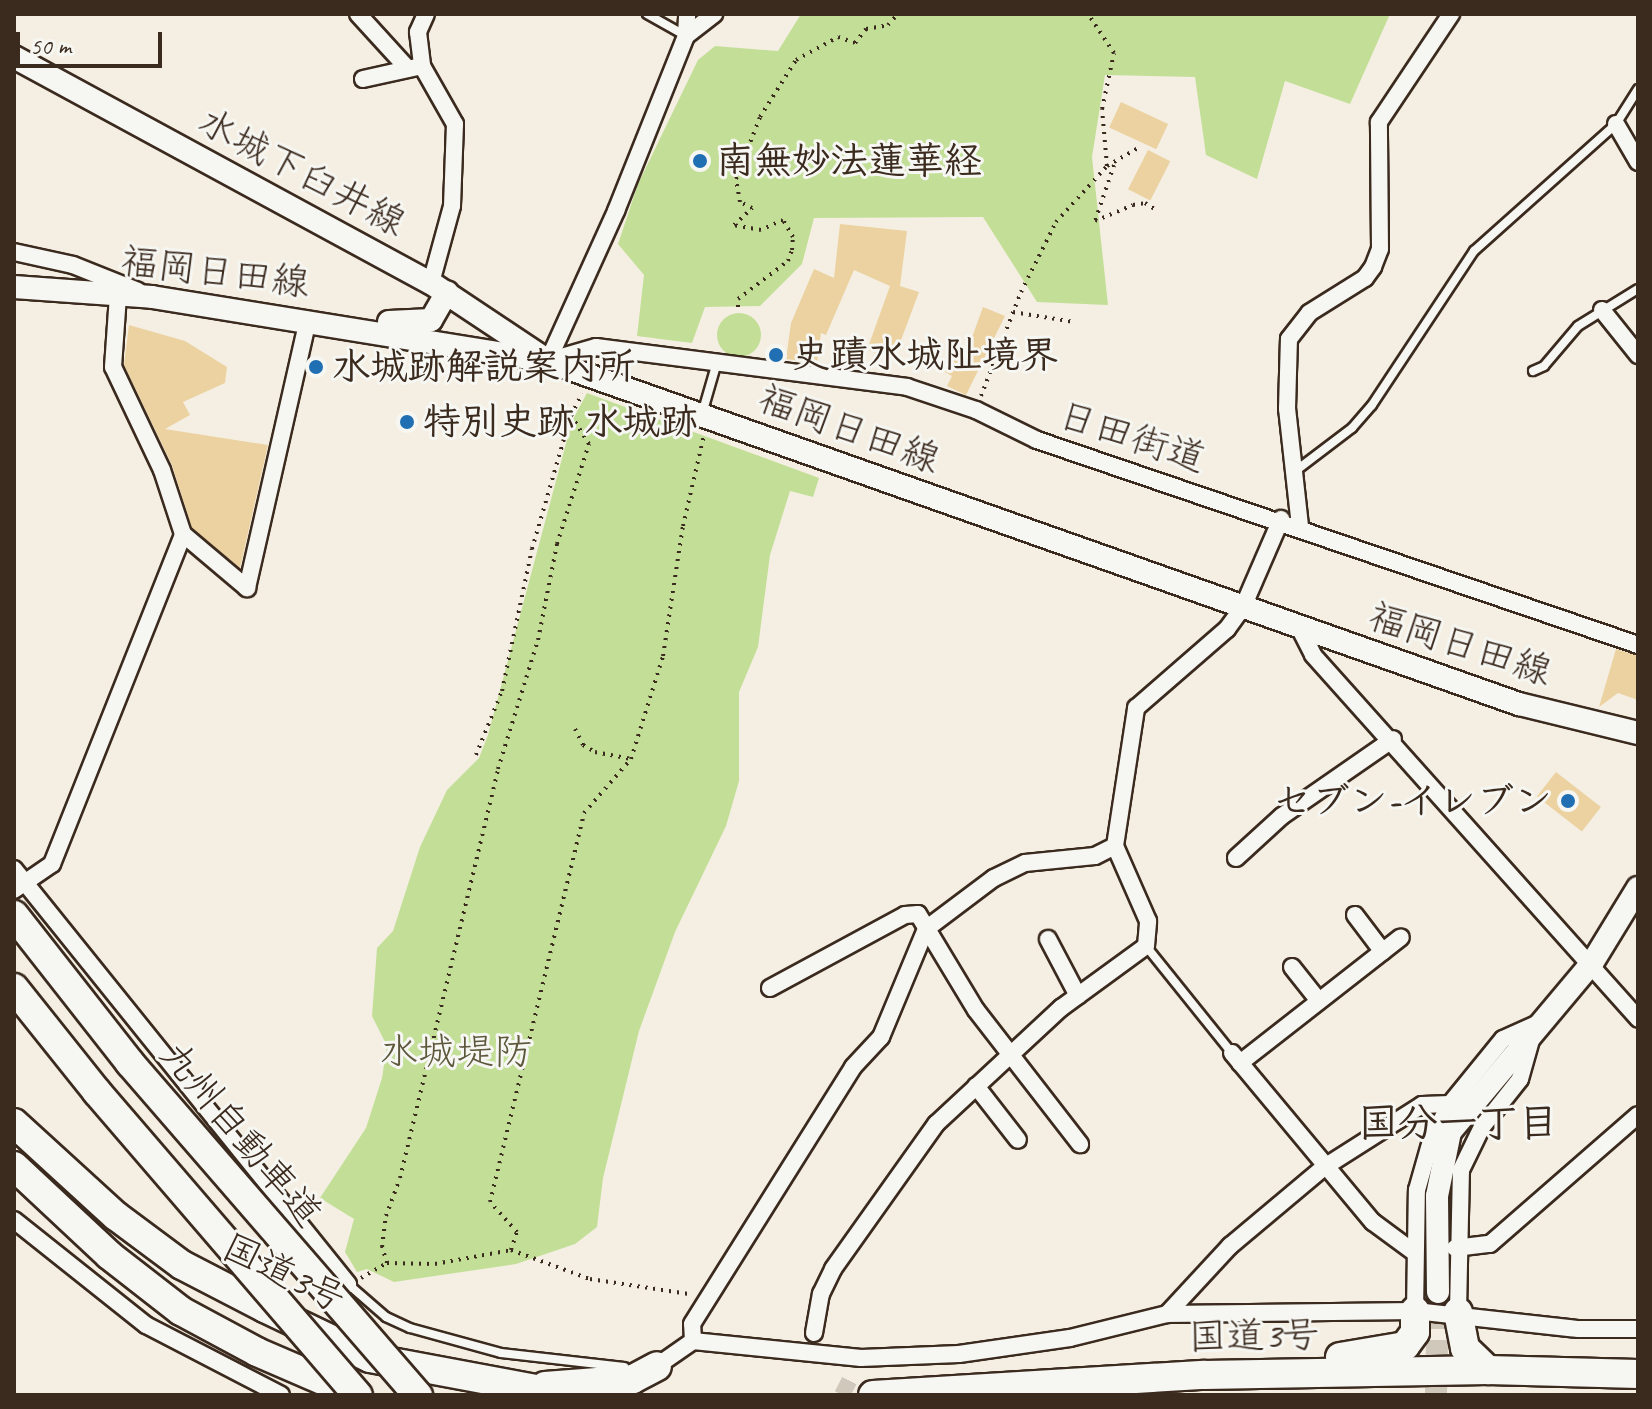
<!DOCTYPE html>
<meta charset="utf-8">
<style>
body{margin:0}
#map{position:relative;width:1652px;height:1409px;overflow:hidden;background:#f4efe2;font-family:Caveat,"Klee One",sans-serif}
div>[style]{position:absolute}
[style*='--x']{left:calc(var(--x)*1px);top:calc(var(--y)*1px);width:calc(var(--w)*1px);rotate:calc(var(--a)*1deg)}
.green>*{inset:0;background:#c3df97}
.round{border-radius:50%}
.building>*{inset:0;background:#ecd2a1;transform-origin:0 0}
.street-tunnel>*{height:16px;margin-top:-8px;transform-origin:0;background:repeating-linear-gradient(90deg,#cfc8bb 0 16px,transparent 0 24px)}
.secondary-tunnel>*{height:22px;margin-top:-11px;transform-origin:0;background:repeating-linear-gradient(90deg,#cfc8bb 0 22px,transparent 0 33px)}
.path>*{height:4px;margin-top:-2px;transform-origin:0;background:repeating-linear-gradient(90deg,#3b2a1e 0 2px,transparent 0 8px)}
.roads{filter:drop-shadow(2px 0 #3b2a1e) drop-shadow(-2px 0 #3b2a1e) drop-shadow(0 2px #3b2a1e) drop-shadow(0 -2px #3b2a1e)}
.lane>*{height:8px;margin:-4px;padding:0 4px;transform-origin:4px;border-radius:4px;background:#f6f6f2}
.street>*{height:16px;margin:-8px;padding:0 8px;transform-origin:8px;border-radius:8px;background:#f6f6f2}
.secondary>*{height:22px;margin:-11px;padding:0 11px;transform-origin:11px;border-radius:11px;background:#f6f6f2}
.highway>*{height:28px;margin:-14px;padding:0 14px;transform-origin:14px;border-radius:14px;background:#f6f6f2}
.bridges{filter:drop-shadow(2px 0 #3b2a1e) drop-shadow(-2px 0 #3b2a1e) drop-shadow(0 2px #3b2a1e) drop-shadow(0 -2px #3b2a1e)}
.highway-bridge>*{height:28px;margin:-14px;padding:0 14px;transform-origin:14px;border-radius:14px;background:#f6f6f2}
.dots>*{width:22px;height:22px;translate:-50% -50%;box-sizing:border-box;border:4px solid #f6f6f2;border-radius:50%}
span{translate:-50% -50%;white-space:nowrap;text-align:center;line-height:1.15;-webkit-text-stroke:6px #f6f6f2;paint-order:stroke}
.poi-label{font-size:38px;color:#3b2a1e;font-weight:700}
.left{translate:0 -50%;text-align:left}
.right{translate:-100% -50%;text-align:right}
.street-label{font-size:38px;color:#3b2a1e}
.park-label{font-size:38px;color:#5d573c}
.neighbourhood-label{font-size:40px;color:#3b2a1e;font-weight:700}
.frame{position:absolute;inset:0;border:16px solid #3b2a1e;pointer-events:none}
.scale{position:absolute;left:16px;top:32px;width:146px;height:36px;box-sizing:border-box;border:4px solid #3b2a1e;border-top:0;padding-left:10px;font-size:24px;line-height:28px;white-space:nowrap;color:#3b2a1e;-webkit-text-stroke:6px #f6f6f2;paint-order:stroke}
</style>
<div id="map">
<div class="green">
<i style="clip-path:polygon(801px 14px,1390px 14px,1350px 104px,1285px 81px,1257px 179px,1206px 155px,1195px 77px,1105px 75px,1092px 157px,1108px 305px,1037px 302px,983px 217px,814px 218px,802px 264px,760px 306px,705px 307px,692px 343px,637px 336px,644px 275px,618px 244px,638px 184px,698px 60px,715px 46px,778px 51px)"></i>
<i class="round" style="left:717px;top:313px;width:44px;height:44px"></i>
<i style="clip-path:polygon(587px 393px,819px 478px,813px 497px,790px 491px,770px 555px,758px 647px,739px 692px,739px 781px,726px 826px,675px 932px,639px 1031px,603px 1178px,597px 1227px,575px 1244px,516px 1264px,394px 1282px,367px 1269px,357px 1272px,345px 1252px,354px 1219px,320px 1198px,366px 1128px,382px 1078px,387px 1046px,372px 1016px,377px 948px,393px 931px,420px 847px,447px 790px,479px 758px,488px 735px,572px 421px)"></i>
</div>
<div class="building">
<i style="left:1121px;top:102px;width:52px;height:28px;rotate:25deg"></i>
<i style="left:1148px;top:150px;width:25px;height:44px;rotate:27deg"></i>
<i style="clip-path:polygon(840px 224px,907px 231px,900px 286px,919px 292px,894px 359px,867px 350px,890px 286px,854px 270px,826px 335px,821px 333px,817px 363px,786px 359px,791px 323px,814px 269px,834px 278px)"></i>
<i style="clip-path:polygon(983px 307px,1005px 316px,966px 395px,947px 386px,952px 376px,945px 372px,957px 346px,967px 351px)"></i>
<i style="clip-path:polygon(129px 325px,185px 341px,227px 367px,225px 383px,183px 402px,190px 415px,165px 429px,268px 445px,240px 568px,192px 528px,172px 465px,124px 365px)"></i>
<i style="clip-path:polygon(1616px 649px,1638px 656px,1638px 700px,1618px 693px,1599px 707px)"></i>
<i style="left:1556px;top:772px;width:57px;height:31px;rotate:38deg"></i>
</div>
<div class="street-tunnel">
<i style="--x:842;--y:1395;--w:22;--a:-63"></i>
</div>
<div class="secondary-tunnel">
<i style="--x:1436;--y:1395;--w:103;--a:-88.9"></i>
</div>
<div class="path">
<i style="--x:1114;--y:165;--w:59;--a:108.7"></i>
<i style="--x:1095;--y:221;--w:41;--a:-22.8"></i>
<i style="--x:1133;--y:205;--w:12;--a:-9"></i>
<i style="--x:1145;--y:203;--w:13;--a:32"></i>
<i style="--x:1107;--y:166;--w:38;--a:-30"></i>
<i style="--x:738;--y:307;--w:8;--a:-90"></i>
<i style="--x:738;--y:299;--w:63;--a:-37.2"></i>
<i style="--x:788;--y:261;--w:12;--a:-70"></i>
<i style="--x:792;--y:250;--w:13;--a:-86"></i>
<i style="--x:793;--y:237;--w:20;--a:-120"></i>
<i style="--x:783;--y:220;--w:24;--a:156"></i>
<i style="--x:761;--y:230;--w:27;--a:-170"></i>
<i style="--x:734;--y:225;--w:25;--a:-43"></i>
<i style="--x:752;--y:208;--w:13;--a:-153"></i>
<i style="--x:740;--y:202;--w:23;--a:-100"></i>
<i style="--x:736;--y:179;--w:66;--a:-68.8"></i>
<i style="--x:760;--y:117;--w:67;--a:-57.7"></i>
<i style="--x:796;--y:60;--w:48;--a:-28.7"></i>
<i style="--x:838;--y:37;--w:18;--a:19"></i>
<i style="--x:855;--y:43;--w:18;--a:-52"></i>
<i style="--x:866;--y:29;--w:22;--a:-10"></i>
<i style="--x:888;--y:25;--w:15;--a:-48"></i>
<i style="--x:1013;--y:312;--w:62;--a:9.3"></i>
<i style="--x:981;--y:396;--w:111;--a:-69"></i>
<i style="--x:1021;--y:292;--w:78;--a:-63.4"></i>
<i style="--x:1056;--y:222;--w:76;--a:-47.7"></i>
<i style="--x:1107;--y:166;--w:57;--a:-95"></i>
<i style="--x:1102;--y:109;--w:57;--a:-77.9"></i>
<i style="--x:1114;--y:53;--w:47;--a:-123.7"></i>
<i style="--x:575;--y:729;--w:18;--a:63"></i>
<i style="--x:583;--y:745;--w:14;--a:30"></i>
<i style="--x:595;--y:752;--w:37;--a:11"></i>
<i style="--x:476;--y:755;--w:69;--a:-67.9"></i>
<i style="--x:502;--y:691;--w:145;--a:-78.1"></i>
<i style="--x:532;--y:549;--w:140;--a:-73.8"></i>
<i style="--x:571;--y:415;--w:24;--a:-62"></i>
<i style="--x:511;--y:1250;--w:84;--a:20.2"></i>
<i style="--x:590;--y:1279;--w:100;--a:8.6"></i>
<i style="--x:387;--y:1263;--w:17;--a:-107"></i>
<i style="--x:382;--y:1247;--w:31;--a:-83"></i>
<i style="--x:386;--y:1216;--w:40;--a:-69.8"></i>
<i style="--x:400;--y:1178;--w:421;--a:-76.5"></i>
<i style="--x:498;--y:769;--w:135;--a:-72.8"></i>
<i style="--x:538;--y:640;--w:98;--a:-78.8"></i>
<i style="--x:557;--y:544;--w:105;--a:-72.3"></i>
<i style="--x:589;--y:444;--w:34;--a:-122"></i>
<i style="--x:361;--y:1278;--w:30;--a:-30"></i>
<i style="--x:387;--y:1263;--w:48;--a:1.2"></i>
<i style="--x:435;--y:1264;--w:77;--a:-10.4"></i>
<i style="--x:511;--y:1250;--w:19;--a:-72"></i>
<i style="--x:517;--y:1232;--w:40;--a:-132"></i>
<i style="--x:490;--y:1202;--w:400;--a:-76.4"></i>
<i style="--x:584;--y:813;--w:72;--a:-49"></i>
<i style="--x:631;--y:759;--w:108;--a:-72.7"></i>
<i style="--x:663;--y:656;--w:132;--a:-81.3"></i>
<i style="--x:683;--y:526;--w:93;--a:-77"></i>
</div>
<div class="roads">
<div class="lane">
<i style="--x:647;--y:14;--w:45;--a:29.4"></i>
<i style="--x:1533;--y:371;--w:12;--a:-24"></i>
<i style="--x:1544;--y:366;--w:52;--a:-49.6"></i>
<i style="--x:1578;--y:326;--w:70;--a:-31.7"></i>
<i style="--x:702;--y:414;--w:54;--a:-73.9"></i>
<i style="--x:1298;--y:469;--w:68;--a:-37.2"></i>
<i style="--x:1352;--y:428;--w:30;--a:-49"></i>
<i style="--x:1372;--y:405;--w:185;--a:-56.5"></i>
<i style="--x:1474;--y:251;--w:191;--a:-41.8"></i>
<i style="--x:1616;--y:124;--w:41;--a:-57.8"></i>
<i style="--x:1146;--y:946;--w:137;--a:51.2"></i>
<i style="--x:348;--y:1284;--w:50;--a:41"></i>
<i style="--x:386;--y:1317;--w:26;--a:25"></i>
<i style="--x:410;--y:1328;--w:94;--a:15.4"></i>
<i style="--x:501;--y:1353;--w:124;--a:6.5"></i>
</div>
<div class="street">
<i style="--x:358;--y:14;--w:74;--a:47.7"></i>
<i style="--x:426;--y:14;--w:20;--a:114"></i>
<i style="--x:418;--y:32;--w:34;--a:83"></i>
<i style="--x:422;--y:66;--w:67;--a:60.4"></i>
<i style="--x:455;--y:124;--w:82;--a:92.1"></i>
<i style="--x:452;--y:206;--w:80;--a:105.3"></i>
<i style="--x:686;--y:36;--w:22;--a:-87"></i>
<i style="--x:363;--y:79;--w:55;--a:-12.5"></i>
<i style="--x:1616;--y:124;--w:44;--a:59.9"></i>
<i style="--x:14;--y:252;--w:60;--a:12.4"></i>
<i style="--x:73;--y:265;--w:70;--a:21.8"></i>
<i style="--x:1602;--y:310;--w:58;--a:51.3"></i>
<i style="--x:548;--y:361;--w:50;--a:-16.3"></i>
<i style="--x:596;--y:347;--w:314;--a:7.3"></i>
<i style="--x:907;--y:387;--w:73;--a:18.4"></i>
<i style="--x:976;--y:410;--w:68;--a:26.2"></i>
<i style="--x:1037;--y:440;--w:635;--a:18.83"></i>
<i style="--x:548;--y:361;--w:165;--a:-65.6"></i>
<i style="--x:616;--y:211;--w:188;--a:-68.2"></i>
<i style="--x:686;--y:36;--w:36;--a:-38"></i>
<i style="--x:1300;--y:526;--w:118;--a:-96.3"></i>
<i style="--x:1287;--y:409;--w:70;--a:-88.4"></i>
<i style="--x:1289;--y:339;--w:33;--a:-52"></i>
<i style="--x:1309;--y:313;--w:66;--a:-32"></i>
<i style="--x:1365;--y:278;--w:14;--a:-54"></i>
<i style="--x:1373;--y:267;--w:19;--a:-69"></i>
<i style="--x:1380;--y:249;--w:127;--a:-90.5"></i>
<i style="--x:1379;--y:122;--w:130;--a:-56.3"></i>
<i style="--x:183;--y:534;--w:84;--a:40.2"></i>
<i style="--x:247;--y:588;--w:275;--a:-77.2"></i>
<i style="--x:1299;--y:627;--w:31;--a:63"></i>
<i style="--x:1313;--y:655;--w:488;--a:48.2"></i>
<i style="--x:1236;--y:858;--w:62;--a:-42.4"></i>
<i style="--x:1282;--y:816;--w:135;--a:-34.7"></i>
<i style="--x:14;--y:869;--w:533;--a:51.17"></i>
<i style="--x:14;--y:890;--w:46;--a:-34.4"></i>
<i style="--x:52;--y:864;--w:355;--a:-68.3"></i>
<i style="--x:183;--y:534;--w:67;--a:-108.2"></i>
<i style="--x:162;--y:470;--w:114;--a:-115.4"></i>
<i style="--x:113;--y:367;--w:72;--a:-86"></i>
<i style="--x:1355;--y:915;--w:46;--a:52.9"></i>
<i style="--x:1048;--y:939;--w:64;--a:62.2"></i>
<i style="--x:1292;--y:967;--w:43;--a:51.5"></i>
<i style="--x:770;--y:988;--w:153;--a:-28.4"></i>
<i style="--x:905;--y:915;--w:13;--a:-4"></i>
<i style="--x:918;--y:914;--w:112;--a:58.9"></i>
<i style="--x:976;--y:1010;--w:170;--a:52.2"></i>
<i style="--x:1232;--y:1053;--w:220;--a:50.2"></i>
<i style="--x:1373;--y:1222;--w:52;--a:36.4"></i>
<i style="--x:1240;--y:1063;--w:204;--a:-38"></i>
<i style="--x:976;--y:1086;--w:68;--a:52.1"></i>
<i style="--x:14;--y:1220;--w:169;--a:38.5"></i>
<i style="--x:146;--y:1325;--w:152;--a:27.4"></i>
<i style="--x:1455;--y:1248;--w:35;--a:-7"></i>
<i style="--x:1490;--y:1244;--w:196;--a:-41.1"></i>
<i style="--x:1415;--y:1311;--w:121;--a:-89.1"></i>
<i style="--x:1417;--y:1190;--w:55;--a:-74.2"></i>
<i style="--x:1432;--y:1137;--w:38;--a:-61"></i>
<i style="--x:1450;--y:1104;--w:84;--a:-50.8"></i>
<i style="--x:1503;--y:1039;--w:36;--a:-24"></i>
<i style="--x:1458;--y:1312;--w:142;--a:-88.8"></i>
<i style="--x:1461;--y:1170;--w:48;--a:-64"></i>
<i style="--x:1482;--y:1127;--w:61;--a:-51.6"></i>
<i style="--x:1520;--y:1079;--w:41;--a:-74.2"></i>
<i style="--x:1167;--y:1314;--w:93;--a:-47.2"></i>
<i style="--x:1230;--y:1246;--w:121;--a:-40"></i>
<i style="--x:1323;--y:1168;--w:117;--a:-32.5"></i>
<i style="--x:1422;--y:1105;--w:28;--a:-2"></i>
<i style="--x:814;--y:1333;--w:40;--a:-80"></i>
<i style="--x:821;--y:1294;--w:28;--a:-64"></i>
<i style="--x:833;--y:1269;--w:178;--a:-54.6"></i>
<i style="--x:936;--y:1124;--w:171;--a:-42.9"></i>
<i style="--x:1061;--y:1008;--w:105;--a:-36.1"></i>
<i style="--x:1146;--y:946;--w:25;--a:-85"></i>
<i style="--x:1148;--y:921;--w:82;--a:-113.7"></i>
<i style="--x:693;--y:1341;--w:17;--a:-93"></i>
<i style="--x:692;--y:1324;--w:303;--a:-57.9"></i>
<i style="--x:853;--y:1067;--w:41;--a:-47"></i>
<i style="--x:881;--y:1037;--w:117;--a:-67.4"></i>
<i style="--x:926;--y:929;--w:85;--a:-36.9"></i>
<i style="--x:994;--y:878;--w:34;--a:-26"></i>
<i style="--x:1025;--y:863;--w:70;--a:-5.7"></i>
<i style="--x:1095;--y:856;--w:22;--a:-27"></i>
<i style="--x:1115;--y:846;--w:140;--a:-81.3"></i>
<i style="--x:1136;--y:708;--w:121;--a:-41"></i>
<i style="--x:1227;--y:629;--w:27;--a:-54"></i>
<i style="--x:1243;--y:607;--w:96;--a:-66.6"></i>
<i style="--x:657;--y:1366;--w:44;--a:-34.8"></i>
<i style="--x:693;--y:1341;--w:169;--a:5.8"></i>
<i style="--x:861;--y:1358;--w:98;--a:-2.3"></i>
<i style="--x:959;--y:1354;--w:112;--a:-8.2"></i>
<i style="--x:1070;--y:1338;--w:100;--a:-13.9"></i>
<i style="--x:1167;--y:1314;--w:248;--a:-0.7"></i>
<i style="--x:1415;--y:1311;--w:165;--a:6.3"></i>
<i style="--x:1579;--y:1329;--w:59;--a:0"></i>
</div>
<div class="secondary">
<i style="--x:14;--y:57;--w:474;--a:28.5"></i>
<i style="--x:431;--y:283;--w:132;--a:33.6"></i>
<i style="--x:14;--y:287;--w:138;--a:4.1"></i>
<i style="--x:152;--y:297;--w:401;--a:9.2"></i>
<i style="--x:548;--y:361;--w:1030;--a:19.46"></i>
<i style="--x:1519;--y:704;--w:122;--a:13.7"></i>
<i style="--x:389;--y:322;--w:42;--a:-2.7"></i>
<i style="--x:431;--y:320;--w:32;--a:-60"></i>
<i style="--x:1438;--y:1292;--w:96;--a:-90.6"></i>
<i style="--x:1437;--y:1196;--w:65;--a:-78.5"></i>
<i style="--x:1450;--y:1132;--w:221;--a:-50"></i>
<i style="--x:1592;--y:963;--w:88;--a:-58.5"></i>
</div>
<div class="highway">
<i style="--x:14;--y:1123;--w:138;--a:42.4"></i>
<i style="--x:116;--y:1216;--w:82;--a:36.6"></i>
<i style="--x:182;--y:1265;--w:93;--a:27.4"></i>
<i style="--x:265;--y:1308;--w:116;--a:25.5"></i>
<i style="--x:370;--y:1358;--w:200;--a:10.6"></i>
<i style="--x:14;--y:1166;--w:130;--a:43.1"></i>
<i style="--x:109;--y:1255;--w:91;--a:37.9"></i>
<i style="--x:181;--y:1311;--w:86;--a:28.3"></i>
<i style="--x:257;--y:1352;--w:109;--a:23.3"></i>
<i style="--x:1458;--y:1312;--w:37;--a:79"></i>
<i style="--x:1465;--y:1348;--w:32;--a:44"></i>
<i style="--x:1340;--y:1357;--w:66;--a:-9.6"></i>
<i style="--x:1405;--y:1346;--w:17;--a:-54"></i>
<i style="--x:1415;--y:1332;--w:21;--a:-90"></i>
<i style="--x:545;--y:1386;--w:88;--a:-4.5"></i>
<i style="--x:633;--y:1379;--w:27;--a:-28"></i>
<i style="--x:873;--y:1395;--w:332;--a:-3.5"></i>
<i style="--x:1204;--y:1375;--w:284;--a:-1"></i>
<i style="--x:1488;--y:1370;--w:150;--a:1.5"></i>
</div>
</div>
<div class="bridges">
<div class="highway-bridge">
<i style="--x:14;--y:915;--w:188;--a:51.9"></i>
<i style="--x:130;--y:1063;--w:440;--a:49.1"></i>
<i style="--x:14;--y:988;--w:133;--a:51.4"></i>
<i style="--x:97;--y:1092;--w:400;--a:49.3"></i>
</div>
</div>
<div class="dots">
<i style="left:700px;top:161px;background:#1f6fb2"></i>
<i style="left:776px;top:355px;background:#1f6fb2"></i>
<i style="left:316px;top:367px;background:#1f6fb2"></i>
<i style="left:407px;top:422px;background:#1f6fb2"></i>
<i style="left:1568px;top:801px;background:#1f6fb2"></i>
</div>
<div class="poi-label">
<span class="left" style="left:716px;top:161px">南無妙法蓮華経</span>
<span class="left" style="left:792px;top:355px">史蹟水城阯境界</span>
<span class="left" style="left:332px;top:367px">水城跡解説案内所</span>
<span class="left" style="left:423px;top:422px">特別史跡 水城跡</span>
<span class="right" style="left:1552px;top:801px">セブン-イレブン</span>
</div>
<div class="street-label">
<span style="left:302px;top:172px;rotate:28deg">水城下臼井線</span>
<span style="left:215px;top:272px;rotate:7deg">福岡日田線</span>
<span style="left:849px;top:429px;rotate:20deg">福岡日田線</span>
<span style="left:1132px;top:437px;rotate:18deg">日田街道</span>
<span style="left:1460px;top:644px;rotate:18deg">福岡日田線</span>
<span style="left:241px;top:1134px;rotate:50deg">九州自動車道</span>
<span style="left:284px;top:1273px;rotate:26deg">国道3号</span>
<span style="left:1254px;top:1336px;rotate:-1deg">国道3号</span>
</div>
<div class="park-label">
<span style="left:456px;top:1052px">水城堤防</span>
</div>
<div class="neighbourhood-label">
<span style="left:1458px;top:1123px">国分一丁目</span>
</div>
<div class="frame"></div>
<div class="scale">50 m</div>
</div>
